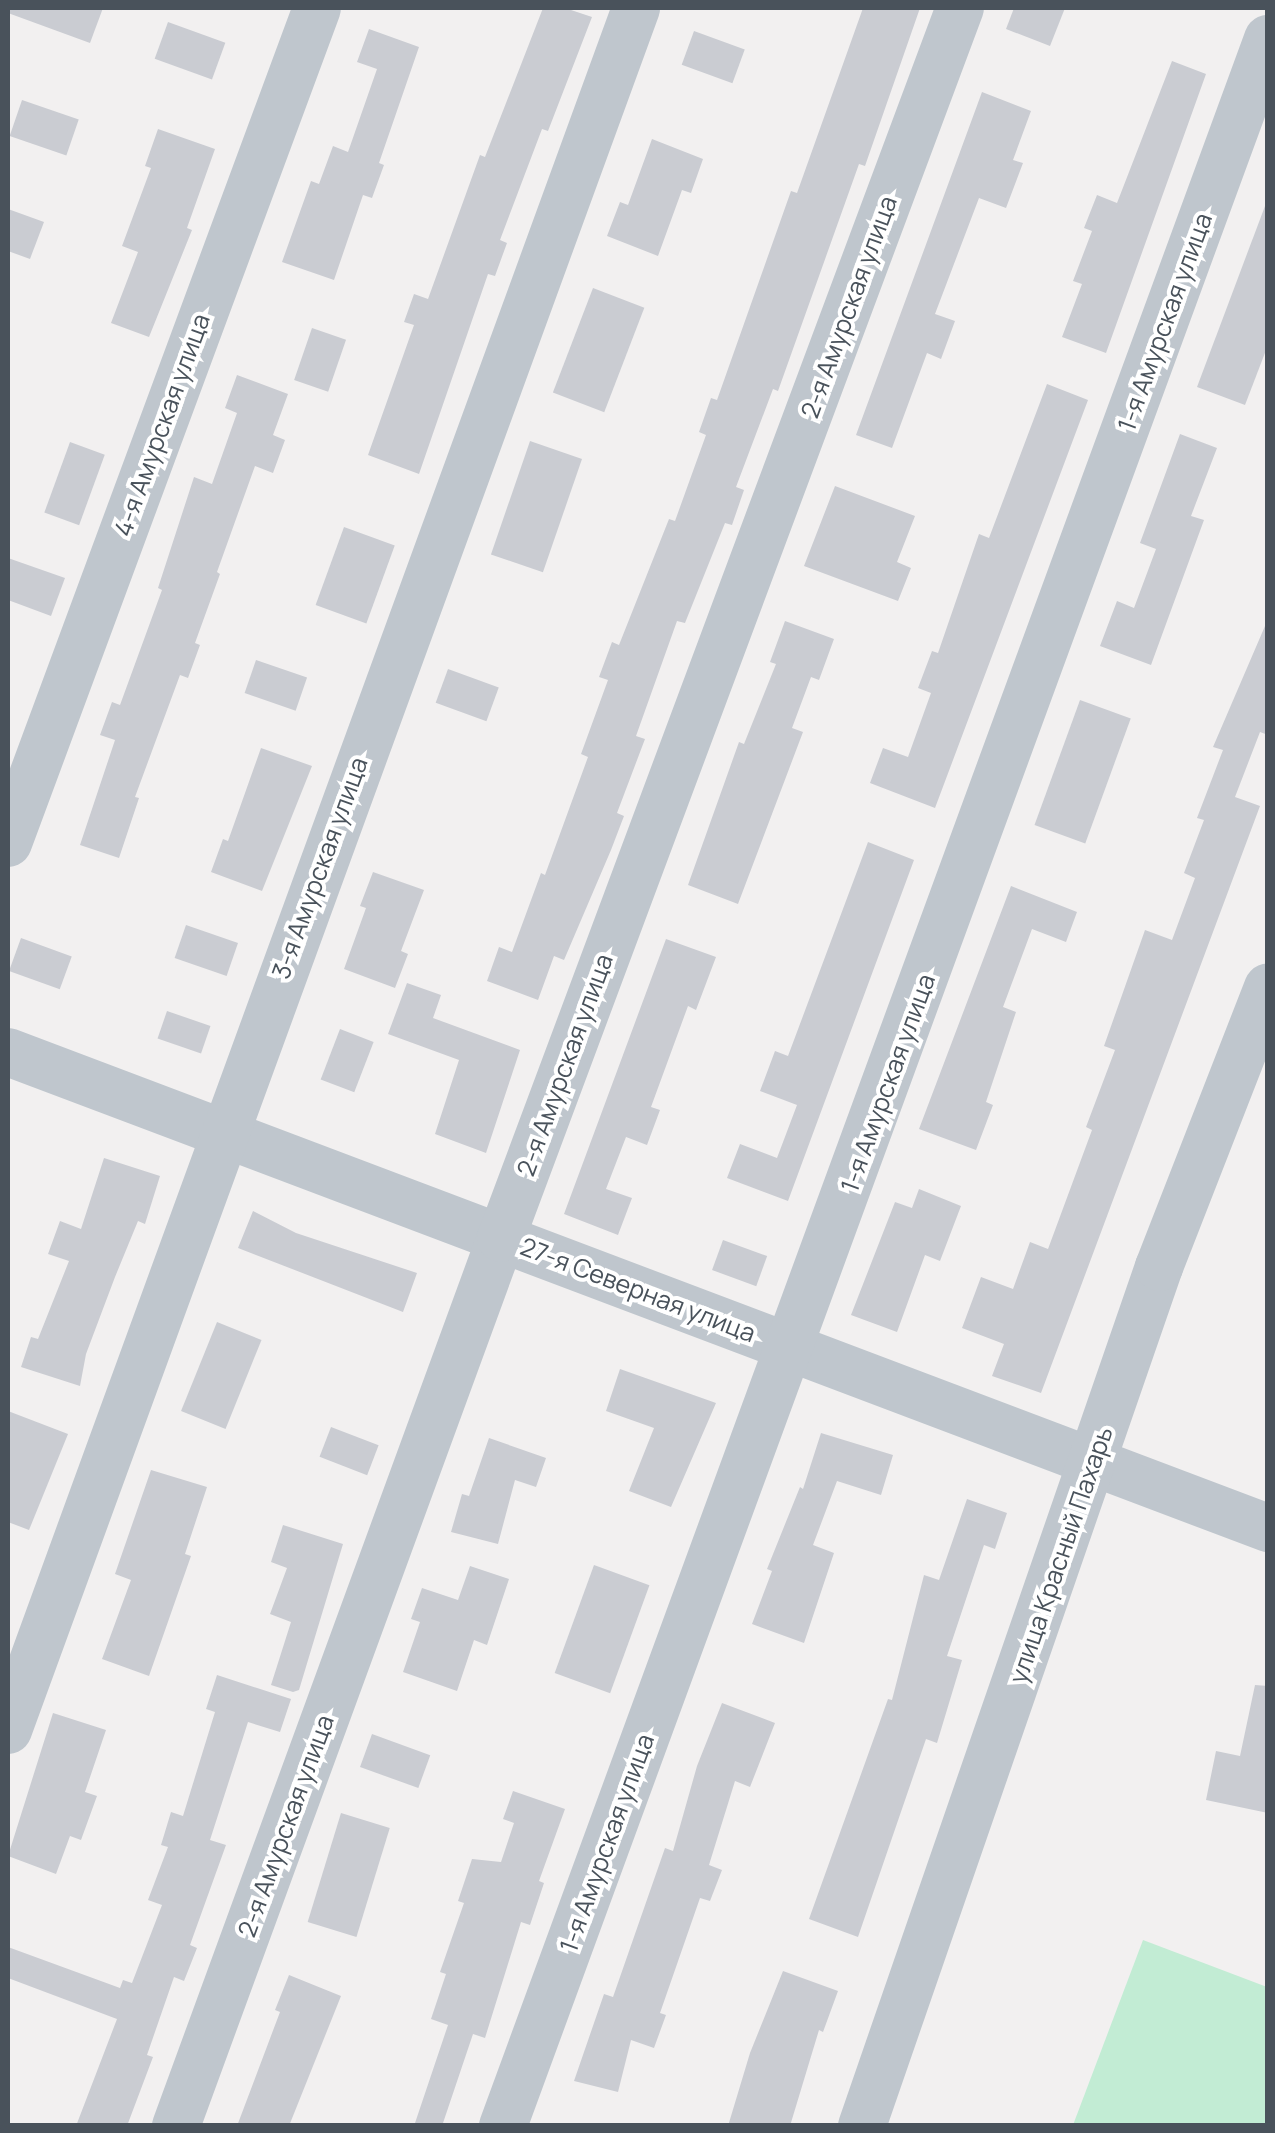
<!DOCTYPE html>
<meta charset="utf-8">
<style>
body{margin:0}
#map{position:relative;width:1275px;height:2133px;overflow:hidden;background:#f2f0f0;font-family:Manrope,sans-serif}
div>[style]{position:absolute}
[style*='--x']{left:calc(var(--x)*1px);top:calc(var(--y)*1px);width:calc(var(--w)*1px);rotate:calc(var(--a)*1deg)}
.green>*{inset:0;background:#c2ecd4}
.building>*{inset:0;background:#caccd2;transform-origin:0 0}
.minor>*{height:48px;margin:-24px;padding:0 24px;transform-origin:24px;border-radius:24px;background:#bfc6cd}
span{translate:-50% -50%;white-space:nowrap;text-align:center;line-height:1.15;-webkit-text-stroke:8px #fff;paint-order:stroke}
.street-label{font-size:25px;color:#49525b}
.frame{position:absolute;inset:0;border:10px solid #49525b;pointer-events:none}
</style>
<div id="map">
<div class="green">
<i style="clip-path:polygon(1143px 1940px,1267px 1987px,1267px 2125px,1073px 2125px)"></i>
</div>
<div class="building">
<i style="clip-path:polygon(8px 8px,103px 8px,90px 43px,8px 13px)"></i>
<i style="clip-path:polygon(543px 8px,565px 8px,592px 17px,548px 131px,542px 129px,500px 240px,507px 243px,495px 276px,488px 274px,419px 474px,368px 455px,414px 325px,404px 322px,414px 294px,428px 299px,480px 155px,485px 157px)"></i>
<i style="clip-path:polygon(863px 8px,920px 8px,865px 166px,859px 164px,778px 391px,773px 389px,736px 487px,744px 490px,732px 525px,725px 523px,685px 623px,677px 621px,636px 736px,645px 739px,617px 813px,624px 816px,611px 850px,564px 960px,554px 956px,538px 1000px,487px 981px,499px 947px,512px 952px,541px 873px,545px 875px,588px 757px,581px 754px,608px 680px,599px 677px,612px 642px,619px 645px,669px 519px,675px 521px,706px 435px,699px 432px,711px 398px,717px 400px,791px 191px,797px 193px)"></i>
<i style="clip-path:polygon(1014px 8px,1065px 8px,1050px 46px,1006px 29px)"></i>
<i style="left:168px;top:22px;width:61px;height:39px;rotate:20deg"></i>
<i style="clip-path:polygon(369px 29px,419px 47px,379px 163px,384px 165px,372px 198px,363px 195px,334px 280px,282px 262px,311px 181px,319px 184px,333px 146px,348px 152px,377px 69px,357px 62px)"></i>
<i style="left:694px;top:31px;width:54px;height:36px;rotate:20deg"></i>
<i style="clip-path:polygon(1172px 61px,1206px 74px,1106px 353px,1062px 337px,1082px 284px,1073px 281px,1092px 231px,1084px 228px,1097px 195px,1117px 203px)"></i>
<i style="clip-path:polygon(982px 92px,1031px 111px,1013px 160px,1023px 163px,1006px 208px,979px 198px,935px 314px,955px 321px,941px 359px,927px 353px,892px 448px,856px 435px)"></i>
<i style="left:22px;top:100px;width:60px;height:38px;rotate:19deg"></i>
<i style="clip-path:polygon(158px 129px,215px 149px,187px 228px,192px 230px,149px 337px,111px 323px,138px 252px,122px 246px,151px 168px,145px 166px)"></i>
<i style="clip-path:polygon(652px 139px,703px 159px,691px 193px,682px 190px,658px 256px,607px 236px,620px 202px,628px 205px)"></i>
<i style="clip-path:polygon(1265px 206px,1268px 345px,1245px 405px,1197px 387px)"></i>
<i style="clip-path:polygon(8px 209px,44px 222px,30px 259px,8px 251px)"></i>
<i style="left:593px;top:288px;width:55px;height:112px;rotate:21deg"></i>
<i style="left:312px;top:328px;width:36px;height:55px;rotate:19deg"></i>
<i style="clip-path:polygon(237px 375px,288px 394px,273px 435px,285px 440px,273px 473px,255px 466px,217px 572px,220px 574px,195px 643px,200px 645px,188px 678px,180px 675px,135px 797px,139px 798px,119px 858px,80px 845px,115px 740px,100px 735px,112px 702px,120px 705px,162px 590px,158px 588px,194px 477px,212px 484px,237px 413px,225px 408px)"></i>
<i style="clip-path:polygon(1047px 384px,1088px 400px,935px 808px,870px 783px,883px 748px,908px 757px,931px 693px,918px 688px,932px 651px,938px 653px,979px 534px,989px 538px)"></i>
<i style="clip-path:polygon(1180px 434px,1217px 448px,1191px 516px,1204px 520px,1151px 665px,1100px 646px,1117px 601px,1134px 608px,1156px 549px,1140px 543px)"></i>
<i style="left:530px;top:441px;width:55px;height:120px;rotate:19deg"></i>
<i style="left:70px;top:442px;width:37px;height:75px;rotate:20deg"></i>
<i style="clip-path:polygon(835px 486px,915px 516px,897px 562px,911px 568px,898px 601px,804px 566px)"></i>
<i style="left:344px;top:527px;width:54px;height:83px;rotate:20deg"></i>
<i style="clip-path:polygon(8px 558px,65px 578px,51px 616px,8px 600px)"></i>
<i style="clip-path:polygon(785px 621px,834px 639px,819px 680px,811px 677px,792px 728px,803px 732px,738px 904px,688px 885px,739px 742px,744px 744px,776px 664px,770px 662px)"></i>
<i style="clip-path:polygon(1265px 626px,1268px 735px,1260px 732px,1235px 797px,1260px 806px,1041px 1393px,992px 1376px,1004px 1344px,962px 1328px,981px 1277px,1013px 1289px,1030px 1242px,1048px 1249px,1092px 1130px,1086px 1127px,1115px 1050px,1104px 1046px,1145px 930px,1172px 940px,1195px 878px,1184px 873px,1204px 820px,1197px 818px,1223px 750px,1213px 747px)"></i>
<i style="left:256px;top:660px;width:54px;height:35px;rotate:19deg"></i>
<i style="left:448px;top:669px;width:54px;height:36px;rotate:20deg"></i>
<i style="left:1080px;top:700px;width:54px;height:133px;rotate:20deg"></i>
<i style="clip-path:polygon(261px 748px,312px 766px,262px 891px,211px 872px,223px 839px,228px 841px)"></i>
<i style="clip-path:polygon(868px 842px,914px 860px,788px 1201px,727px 1178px,740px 1144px,777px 1158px,797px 1105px,760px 1091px,775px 1051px,788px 1056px)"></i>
<i style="clip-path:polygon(373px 872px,424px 890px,401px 951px,408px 954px,395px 988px,344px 969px,366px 908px,360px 906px)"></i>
<i style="clip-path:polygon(1011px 886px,1077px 912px,1066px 942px,1032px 929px,1003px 1007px,1016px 1012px,986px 1102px,993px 1105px,976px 1150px,919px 1129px)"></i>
<i style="left:186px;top:925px;width:55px;height:35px;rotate:19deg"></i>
<i style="left:21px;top:938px;width:54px;height:35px;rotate:20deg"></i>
<i style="clip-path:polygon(666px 939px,716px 957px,696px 1010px,688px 1006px,651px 1107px,660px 1110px,647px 1145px,626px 1137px,606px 1189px,632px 1198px,618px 1235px,564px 1214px)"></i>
<i style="clip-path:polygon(407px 983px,441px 995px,433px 1018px,520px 1050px,486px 1153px,435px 1134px,459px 1060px,388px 1034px)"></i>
<i style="left:167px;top:1011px;width:46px;height:29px;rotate:19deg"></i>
<i style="left:340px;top:1029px;width:36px;height:54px;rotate:21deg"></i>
<i style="clip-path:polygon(104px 1158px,160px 1176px,145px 1224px,138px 1221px,115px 1277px,86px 1354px,80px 1386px,21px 1367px,31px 1337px,38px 1339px,69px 1261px,48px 1254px,60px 1221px,81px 1229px)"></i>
<i style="clip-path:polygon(919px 1189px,961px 1206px,940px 1261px,925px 1255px,897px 1332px,851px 1315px,895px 1202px,912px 1208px)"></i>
<i style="clip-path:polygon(253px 1211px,296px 1233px,417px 1273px,403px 1312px,238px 1248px)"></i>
<i style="left:723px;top:1240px;width:47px;height:32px;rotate:20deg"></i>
<i style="left:217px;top:1322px;width:48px;height:96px;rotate:22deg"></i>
<i style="clip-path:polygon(620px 1369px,716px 1403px,671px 1507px,629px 1491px,654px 1428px,606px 1411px)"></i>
<i style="clip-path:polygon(8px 1411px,68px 1434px,29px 1530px,8px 1522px)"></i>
<i style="left:331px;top:1427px;width:51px;height:32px;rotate:21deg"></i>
<i style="clip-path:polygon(821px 1433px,893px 1455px,881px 1495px,837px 1481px,813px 1545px,834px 1553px,804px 1643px,752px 1624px,772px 1571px,767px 1569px,800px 1487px,803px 1489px)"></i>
<i style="clip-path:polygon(489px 1438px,546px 1458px,536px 1487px,515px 1480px,498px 1544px,451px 1532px,462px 1494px,469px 1496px)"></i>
<i style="clip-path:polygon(151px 1470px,207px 1487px,185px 1554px,191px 1556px,149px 1676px,102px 1659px,131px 1580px,115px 1574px)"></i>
<i style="clip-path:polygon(967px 1499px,1007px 1513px,995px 1549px,984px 1545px,947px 1656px,962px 1660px,937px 1743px,926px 1739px,858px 1937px,809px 1919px,888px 1699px,892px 1700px,924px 1575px,939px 1580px)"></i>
<i style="clip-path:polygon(283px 1525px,343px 1544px,299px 1690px,293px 1692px,271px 1685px,291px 1622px,270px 1614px,287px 1568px,271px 1562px)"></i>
<i style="left:594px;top:1565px;width:59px;height:115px;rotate:20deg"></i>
<i style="clip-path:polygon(470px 1566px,509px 1579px,487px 1645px,474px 1640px,457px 1691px,403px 1672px,420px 1622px,411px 1619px,422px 1588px,458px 1600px)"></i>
<i style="clip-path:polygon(217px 1675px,291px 1699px,280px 1732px,248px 1722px,210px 1840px,226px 1845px,190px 1945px,197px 1948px,184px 1981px,174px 1977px,147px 2055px,153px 2057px,127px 2126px,76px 2126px,117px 2019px,8px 1978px,8px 1947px,120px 1988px,123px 1980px,132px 1983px,162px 1905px,148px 1900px,168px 1847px,161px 1845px,171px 1812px,183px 1816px,215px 1712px,206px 1709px)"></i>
<i style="clip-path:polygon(1255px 1685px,1268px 1686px,1268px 1813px,1206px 1800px,1216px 1751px,1240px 1756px)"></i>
<i style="clip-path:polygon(722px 1703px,775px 1723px,750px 1787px,735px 1781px,709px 1865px,722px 1870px,710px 1901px,700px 1898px,660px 2013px,666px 2015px,654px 2048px,631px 2040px,618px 2092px,574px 2081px,604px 1994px,613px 1997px,665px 1848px,673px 1851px,697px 1766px)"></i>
<i style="clip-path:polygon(53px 1713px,106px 1730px,85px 1792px,97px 1796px,81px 1840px,70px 1836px,56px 1874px,8px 1856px)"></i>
<i style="left:372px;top:1734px;width:62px;height:35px;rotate:20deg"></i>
<i style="clip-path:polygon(513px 1791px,565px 1809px,539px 1881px,544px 1883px,530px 1925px,521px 1922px,485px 2038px,473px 2034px,442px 2126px,414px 2126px,448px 2025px,431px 2019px,446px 1974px,440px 1972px,464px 1903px,458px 1901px,472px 1859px,501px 1862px,514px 1823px,503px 1819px)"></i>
<i style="left:341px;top:1813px;width:51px;height:114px;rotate:17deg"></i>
<i style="clip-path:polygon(783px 1971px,838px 1991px,823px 2032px,819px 2030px,790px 2126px,728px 2126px,750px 2053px)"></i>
<i style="clip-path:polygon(289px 1975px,341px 1996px,289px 2126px,237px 2126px,280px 2012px,275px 2010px)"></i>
</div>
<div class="minor">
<i style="--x:8;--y:843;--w:890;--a:-69.69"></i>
<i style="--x:8;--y:1052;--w:1347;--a:20.7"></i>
<i style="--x:8;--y:1730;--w:1833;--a:-69.96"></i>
<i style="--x:176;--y:2126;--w:946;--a:-69.9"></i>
<i style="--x:501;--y:1238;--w:1313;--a:-69.54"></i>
<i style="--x:503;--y:2126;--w:2223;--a:-69.87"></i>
<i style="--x:862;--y:2126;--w:909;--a:-70.93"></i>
<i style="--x:1159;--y:1267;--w:300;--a:-68.7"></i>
</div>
<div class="street-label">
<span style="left:849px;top:307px;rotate:-70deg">2-я Амурская улица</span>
<span style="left:1165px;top:322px;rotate:-70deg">1-я Амурская улица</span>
<span style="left:162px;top:425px;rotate:-70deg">4-я Амурская улица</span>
<span style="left:320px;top:868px;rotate:-70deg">3-я Амурская улица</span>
<span style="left:565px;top:1065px;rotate:-70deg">2-я Амурская улица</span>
<span style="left:888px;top:1083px;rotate:-70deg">1-я Амурская улица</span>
<span style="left:638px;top:1290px;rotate:21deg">27-я Северная улица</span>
<span style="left:1061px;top:1555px;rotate:-71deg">улица Красный Пахарь</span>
<span style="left:286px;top:1826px;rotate:-70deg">2-я Амурская улица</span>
<span style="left:607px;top:1843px;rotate:-70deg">1-я Амурская улица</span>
</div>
<div class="frame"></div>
</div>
